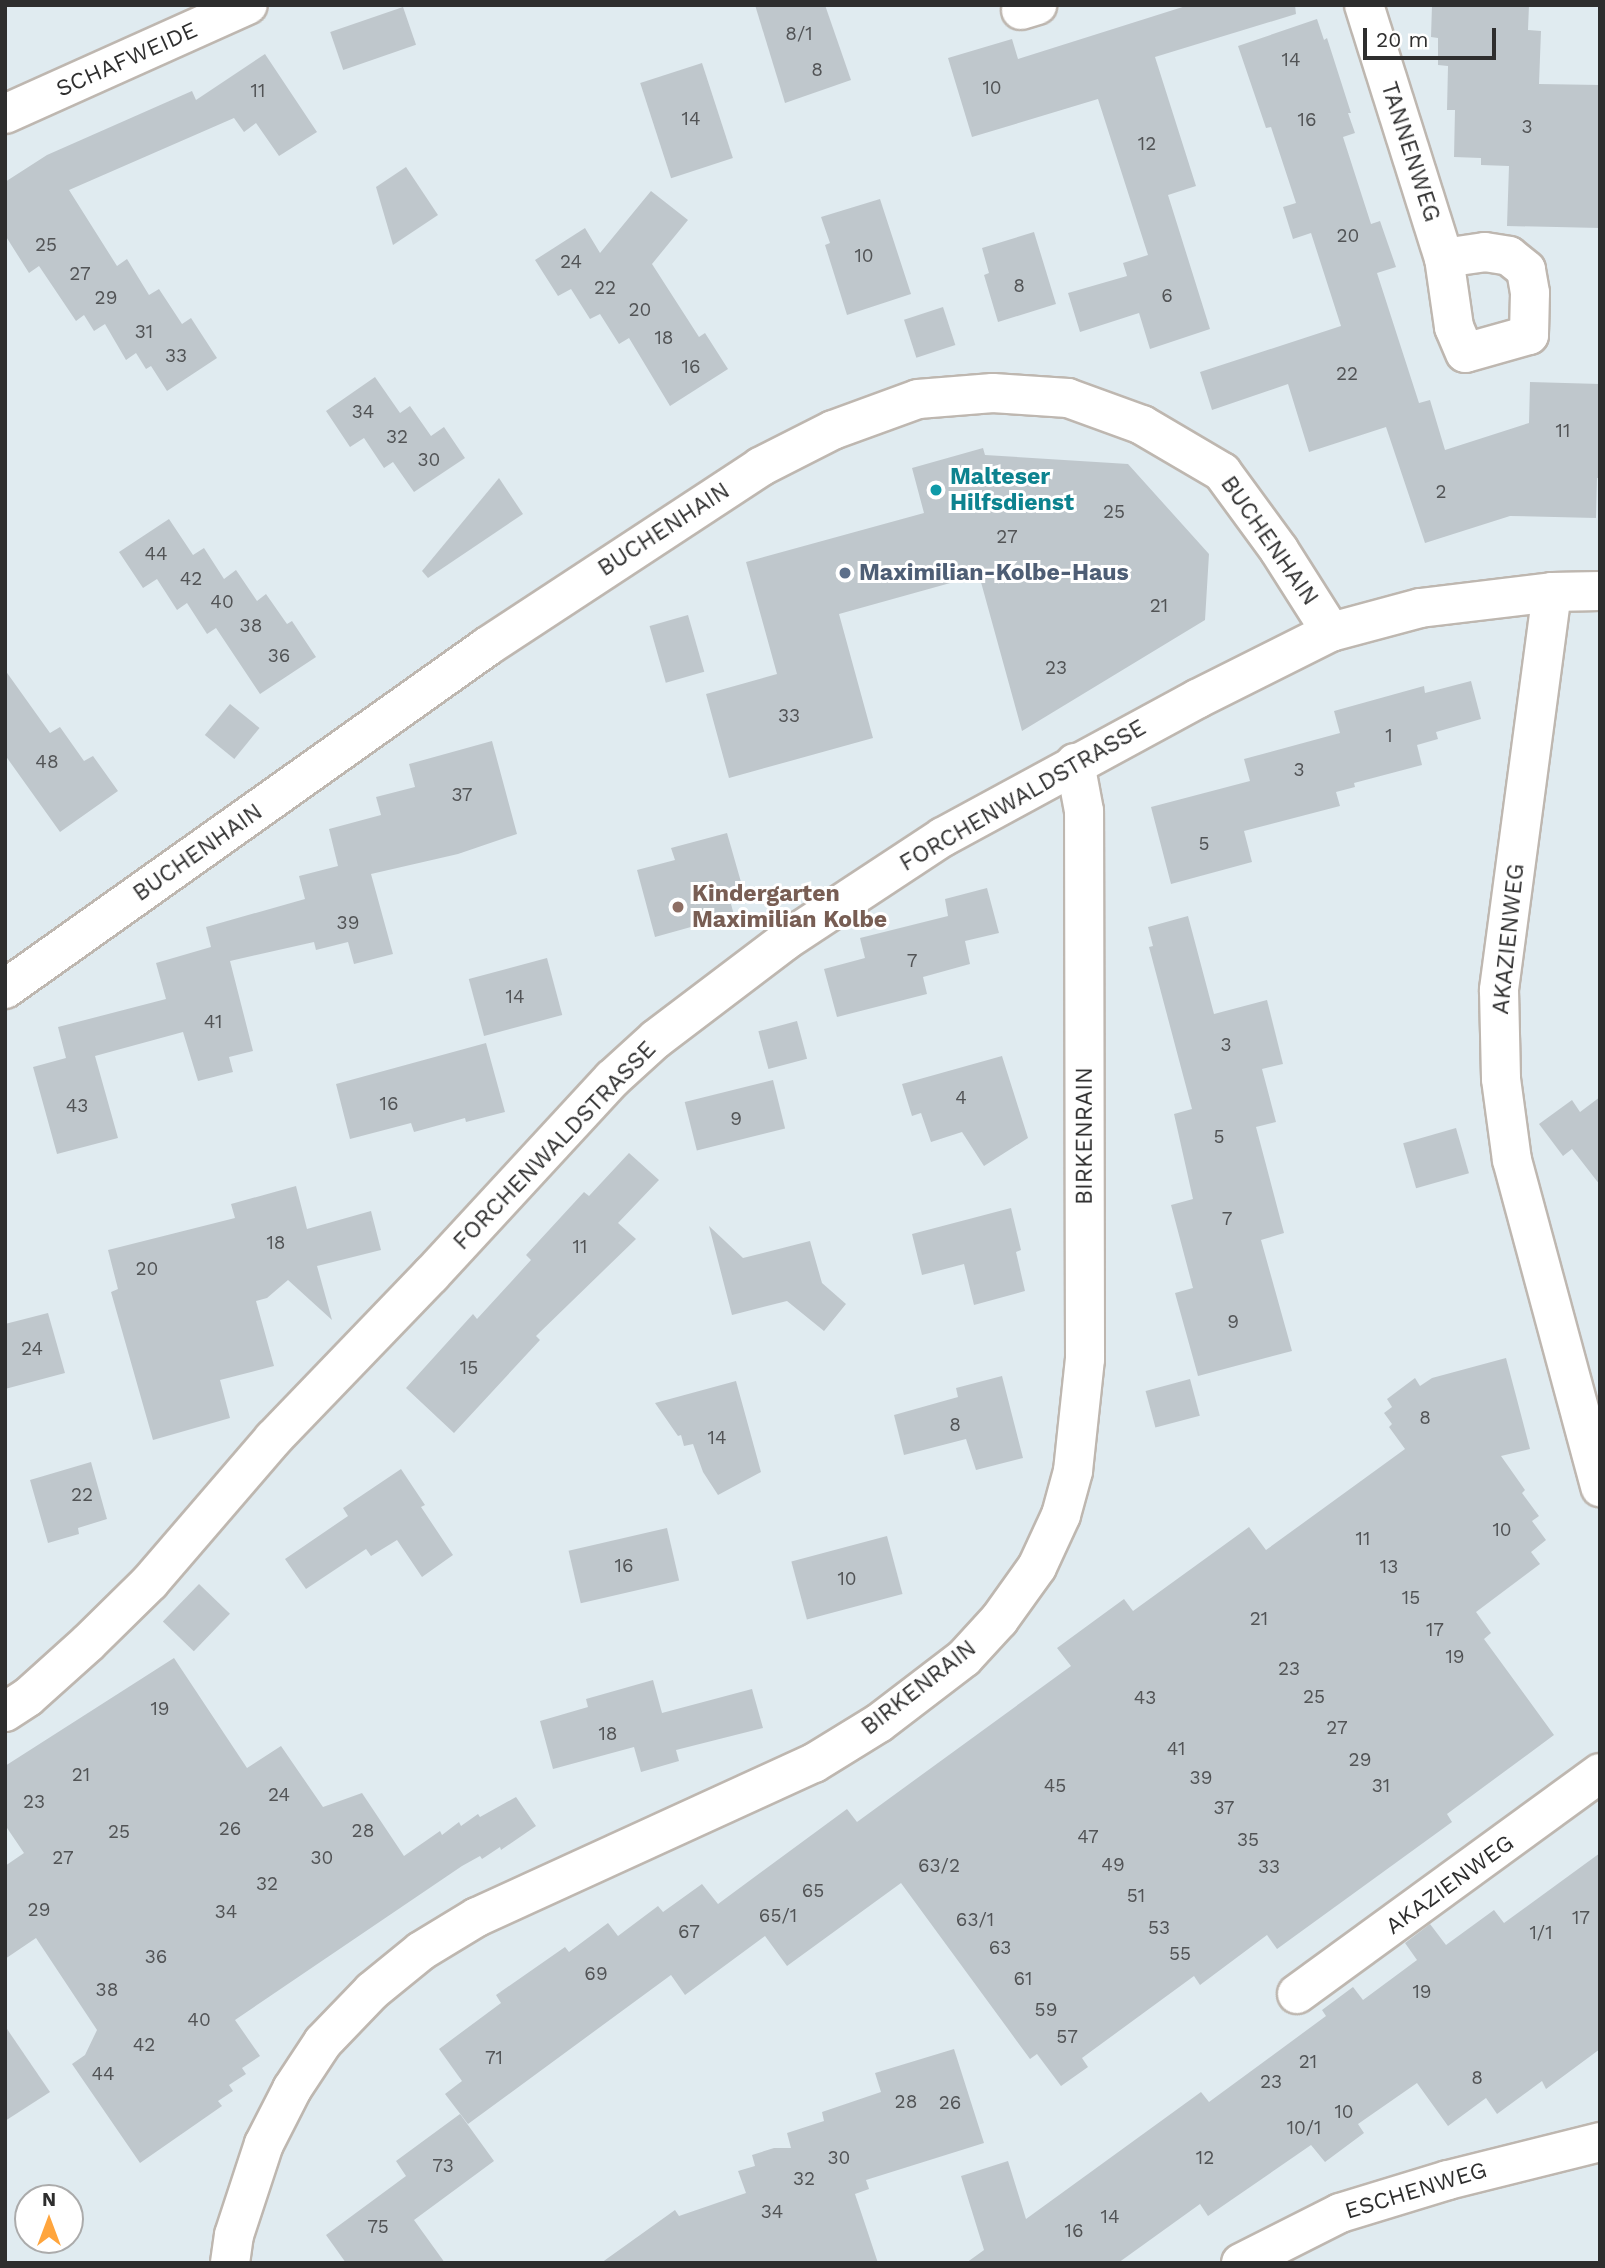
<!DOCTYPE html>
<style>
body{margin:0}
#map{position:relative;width:1605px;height:2268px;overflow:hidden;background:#e0ebf0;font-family:"Work Sans",sans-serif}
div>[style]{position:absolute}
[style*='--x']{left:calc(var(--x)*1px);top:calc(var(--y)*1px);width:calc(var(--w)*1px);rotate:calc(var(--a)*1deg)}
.building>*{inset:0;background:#bfc7cc;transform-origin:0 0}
.roads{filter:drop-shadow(2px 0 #beb7b0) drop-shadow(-2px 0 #beb7b0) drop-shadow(0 2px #beb7b0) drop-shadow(0 -2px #beb7b0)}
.minor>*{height:38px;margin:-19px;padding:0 19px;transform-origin:19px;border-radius:19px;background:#fff}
.dots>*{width:19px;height:19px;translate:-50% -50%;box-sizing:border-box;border:4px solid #fff;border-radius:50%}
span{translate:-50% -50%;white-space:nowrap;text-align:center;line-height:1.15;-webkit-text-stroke:6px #fff;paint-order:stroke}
.number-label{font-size:19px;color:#525456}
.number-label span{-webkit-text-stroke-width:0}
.street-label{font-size:23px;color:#2e2e2e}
.culture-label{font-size:23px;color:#0d838f;font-weight:700}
.left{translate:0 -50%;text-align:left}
.service-label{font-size:23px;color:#4e5e75;font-weight:700}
.education-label{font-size:23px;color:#785e54;font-weight:700}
.frame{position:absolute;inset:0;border:7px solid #2e2e2e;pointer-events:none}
.north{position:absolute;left:14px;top:2184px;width:70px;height:70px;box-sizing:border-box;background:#fff;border:2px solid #ababab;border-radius:50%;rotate:0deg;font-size:19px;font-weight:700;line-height:28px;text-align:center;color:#2e2e2e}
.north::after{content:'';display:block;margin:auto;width:24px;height:32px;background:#ffa53d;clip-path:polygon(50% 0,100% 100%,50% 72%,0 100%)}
.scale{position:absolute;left:1363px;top:28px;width:133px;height:32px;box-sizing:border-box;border:4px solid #2e2e2e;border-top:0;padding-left:9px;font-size:21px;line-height:24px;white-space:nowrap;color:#2e2e2e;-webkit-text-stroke:5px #fff;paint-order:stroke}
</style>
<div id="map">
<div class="building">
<i style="clip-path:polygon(755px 5px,825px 5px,851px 80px,785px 103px)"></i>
<i style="clip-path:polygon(1189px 5px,1295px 5px,1296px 14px,1155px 57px,1196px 186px,1168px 195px,1210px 329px,1150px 349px,1139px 313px,1080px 332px,1068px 293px,1127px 276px,1123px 263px,1148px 255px,1098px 99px,972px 137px,948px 58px,1012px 39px,1018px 59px)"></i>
<i style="clip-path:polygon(1432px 5px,1529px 5px,1528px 30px,1541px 31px,1539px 84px,1600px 85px,1600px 228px,1507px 226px,1509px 166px,1481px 165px,1481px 158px,1454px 157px,1455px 110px,1447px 110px,1448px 66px,1438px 65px,1438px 38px,1431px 37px)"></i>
<i style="left:403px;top:7px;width:40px;height:77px;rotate:71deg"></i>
<i style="clip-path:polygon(1317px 19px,1324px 40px,1327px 38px,1351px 113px,1348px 113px,1355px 133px,1343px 137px,1371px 224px,1380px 221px,1396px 267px,1377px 273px,1419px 403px,1430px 400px,1445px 450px,1529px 423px,1530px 382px,1600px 384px,1600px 478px,1597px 478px,1596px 518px,1510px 516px,1425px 543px,1386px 427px,1309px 452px,1288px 384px,1212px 410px,1200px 372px,1341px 326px,1311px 233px,1293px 239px,1283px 207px,1296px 203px,1271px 127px,1266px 128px,1238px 46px)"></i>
<i style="clip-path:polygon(265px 54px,317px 132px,279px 156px,256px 123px,244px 132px,234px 118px,69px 190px,117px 266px,127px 259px,149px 295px,159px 289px,182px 324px,191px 318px,217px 358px,167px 391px,151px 366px,146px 369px,136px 353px,126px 360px,105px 324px,94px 331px,84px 315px,76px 321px,39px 266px,29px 273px,5px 235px,5px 182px,47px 155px,192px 91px,196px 100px)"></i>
<i style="left:702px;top:63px;width:100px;height:65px;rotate:72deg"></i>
<i style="clip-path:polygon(406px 167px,438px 215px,393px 245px,376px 187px)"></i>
<i style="clip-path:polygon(651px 191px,688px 220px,652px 264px,699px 337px,705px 333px,728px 369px,670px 406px,629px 338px,619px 344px,600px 314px,590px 319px,571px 289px,558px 296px,535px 260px,585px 228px,600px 253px)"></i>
<i style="clip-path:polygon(880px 199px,911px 294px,847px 315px,825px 245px,830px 243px,821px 217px)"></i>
<i style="clip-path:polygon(1034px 232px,1056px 304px,998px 322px,984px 275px,989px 273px,982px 248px)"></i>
<i style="left:943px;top:307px;width:40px;height:41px;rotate:72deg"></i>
<i style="clip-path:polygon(375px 377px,400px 413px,410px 406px,431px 436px,444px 427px,465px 458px,414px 492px,393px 462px,384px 468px,364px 438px,350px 447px,326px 411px)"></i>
<i style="clip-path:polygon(983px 448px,985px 455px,1128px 464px,1209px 554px,1205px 620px,1022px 731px,979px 575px,839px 614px,873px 738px,729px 778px,706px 694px,777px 674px,746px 562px,924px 513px,912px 468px)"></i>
<i style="clip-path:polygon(499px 478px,523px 514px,428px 578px,422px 571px)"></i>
<i style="clip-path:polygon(169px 519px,193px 555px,204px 548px,224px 579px,236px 570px,257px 601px,266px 594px,287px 624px,292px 621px,316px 657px,260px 694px,216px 628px,207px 634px,187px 603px,177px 610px,157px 579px,143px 588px,119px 552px)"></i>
<i style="left:688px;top:615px;width:59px;height:40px;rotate:74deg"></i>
<i style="clip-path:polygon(5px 670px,50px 733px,60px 727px,84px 761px,93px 756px,118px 791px,60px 832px,5px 755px)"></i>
<i style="clip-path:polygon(1471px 681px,1481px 719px,1436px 732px,1438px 739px,1417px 745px,1422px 765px,1354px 783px,1355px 787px,1336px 792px,1340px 806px,1244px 831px,1252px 862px,1171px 884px,1151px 807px,1250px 781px,1244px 759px,1340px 733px,1334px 711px,1424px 686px,1425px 693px)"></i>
<i style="left:230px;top:704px;width:38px;height:40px;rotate:39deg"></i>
<i style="clip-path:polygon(492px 741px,517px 834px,458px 854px,371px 874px,393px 954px,354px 964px,348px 942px,316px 950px,314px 942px,230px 961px,253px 1051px,229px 1057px,233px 1072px,198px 1081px,183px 1032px,95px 1056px,118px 1138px,57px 1154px,33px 1067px,66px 1058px,58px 1027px,166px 999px,156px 963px,211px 947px,206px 927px,305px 899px,299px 876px,338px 866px,329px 829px,381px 815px,376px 797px,415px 787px,409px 764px)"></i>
<i style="clip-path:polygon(727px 833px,743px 889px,728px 893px,734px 915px,655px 937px,637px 870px,675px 860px,671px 848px)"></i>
<i style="clip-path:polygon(987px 888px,999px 933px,965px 941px,970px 964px,923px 977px,927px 994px,837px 1017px,824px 969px,865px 958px,860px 938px,948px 916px,945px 899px)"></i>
<i style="clip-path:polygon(1188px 916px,1214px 1014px,1267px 1000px,1283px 1064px,1262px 1069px,1276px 1122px,1256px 1127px,1284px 1233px,1261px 1240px,1292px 1351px,1198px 1376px,1175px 1293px,1193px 1288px,1171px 1205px,1193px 1199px,1174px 1114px,1192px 1109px,1149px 947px,1153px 946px,1148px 927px)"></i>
<i style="left:547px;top:958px;width:59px;height:81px;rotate:75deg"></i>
<i style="left:797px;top:1021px;width:39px;height:40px;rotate:75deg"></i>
<i style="clip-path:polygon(486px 1043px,505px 1112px,466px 1122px,465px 1118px,414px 1132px,411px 1123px,350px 1139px,336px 1084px)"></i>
<i style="clip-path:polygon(1002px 1056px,1028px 1138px,984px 1166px,962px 1132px,931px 1142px,921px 1113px,912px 1116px,902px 1084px)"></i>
<i style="left:773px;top:1080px;width:50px;height:91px;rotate:76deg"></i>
<i style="clip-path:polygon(1600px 1097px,1600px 1185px,1572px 1149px,1563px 1156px,1539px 1124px,1572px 1100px,1580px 1112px)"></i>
<i style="left:1456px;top:1128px;width:47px;height:55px;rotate:74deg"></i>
<i style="clip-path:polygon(629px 1153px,659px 1180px,618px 1223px,636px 1239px,536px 1336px,540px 1340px,454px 1433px,406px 1388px,473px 1314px,477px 1319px,531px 1260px,526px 1255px,584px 1192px,589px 1196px)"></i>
<i style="clip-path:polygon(296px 1186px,307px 1229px,371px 1211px,381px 1250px,317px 1266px,332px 1320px,288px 1280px,267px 1298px,256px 1301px,274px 1366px,220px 1380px,230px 1418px,153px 1440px,111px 1292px,118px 1289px,108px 1250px,235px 1218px,231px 1204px)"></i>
<i style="clip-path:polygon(1011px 1208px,1021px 1250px,1016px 1252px,1025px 1291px,974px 1305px,964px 1264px,922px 1275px,912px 1234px)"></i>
<i style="clip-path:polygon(709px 1226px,743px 1258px,810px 1241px,822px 1283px,846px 1304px,824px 1331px,787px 1301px,732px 1315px)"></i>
<i style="clip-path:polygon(48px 1313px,65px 1373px,5px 1389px,5px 1324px)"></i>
<i style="clip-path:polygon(1506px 1358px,1530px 1449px,1501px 1456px,1525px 1490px,1522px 1493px,1539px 1516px,1532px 1521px,1546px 1540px,1531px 1552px,1540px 1564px,1476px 1612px,1491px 1633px,1484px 1639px,1554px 1735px,1447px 1814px,1452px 1822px,1277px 1949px,1267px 1935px,1200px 1985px,1194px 1976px,1082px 2058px,1088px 2067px,1061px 2086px,1037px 2054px,1030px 2059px,901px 1883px,787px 1966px,765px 1936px,685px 1995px,671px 1975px,468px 2124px,445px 2094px,462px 2081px,439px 2049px,501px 2003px,496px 1995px,565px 1947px,569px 1952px,608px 1923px,618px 1936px,658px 1906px,663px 1912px,702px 1884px,718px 1904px,847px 1809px,857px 1822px,1071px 1666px,1057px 1648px,1124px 1599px,1133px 1611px,1249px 1527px,1266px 1550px,1405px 1449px,1389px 1427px,1392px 1424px,1384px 1413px,1392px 1407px,1387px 1399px,1415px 1378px,1420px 1386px,1432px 1378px)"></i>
<i style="clip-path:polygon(1002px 1376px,1023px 1458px,976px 1470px,966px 1439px,904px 1455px,894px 1415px,958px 1397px,956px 1388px)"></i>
<i style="left:1190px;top:1379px;width:38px;height:46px;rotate:75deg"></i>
<i style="clip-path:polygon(736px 1381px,761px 1472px,718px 1495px,703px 1472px,693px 1444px,684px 1446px,681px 1435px,678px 1436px,655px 1403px)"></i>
<i style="clip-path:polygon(91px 1462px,107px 1519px,78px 1528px,79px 1534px,48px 1543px,30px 1480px)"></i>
<i style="clip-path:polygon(401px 1469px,425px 1505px,421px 1507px,453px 1555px,422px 1577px,397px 1540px,371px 1556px,366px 1549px,306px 1589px,285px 1559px,348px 1516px,343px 1508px)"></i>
<i style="left:667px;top:1528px;width:54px;height:101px;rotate:77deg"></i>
<i style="left:887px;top:1536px;width:60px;height:99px;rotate:75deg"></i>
<i style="left:199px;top:1584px;width:43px;height:52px;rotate:44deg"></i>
<i style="clip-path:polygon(174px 1658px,247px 1768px,281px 1746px,323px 1807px,362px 1793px,404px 1856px,440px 1831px,442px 1835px,459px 1822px,461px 1826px,478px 1814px,480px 1817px,516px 1797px,536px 1826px,501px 1850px,500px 1847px,482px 1859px,480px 1856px,462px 1866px,235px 2020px,260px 2056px,242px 2068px,246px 2074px,229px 2085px,233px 2091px,218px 2101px,222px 2106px,140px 2163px,72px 2064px,85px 2055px,97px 2030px,36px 1938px,5px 1959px,5px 1866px,24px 1853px,5px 1825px,5px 1766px)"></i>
<i style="clip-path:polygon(653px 1680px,662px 1713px,752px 1689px,763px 1728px,676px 1750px,679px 1761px,641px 1772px,634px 1747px,553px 1769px,540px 1721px,588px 1707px,586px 1699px)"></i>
<i style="clip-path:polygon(1600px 1853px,1600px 2049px,1546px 2089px,1542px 2081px,1497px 2114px,1486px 2098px,1448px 2126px,1417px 2083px,1358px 2124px,1364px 2133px,1325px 2162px,1311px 2145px,1208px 2216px,1200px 2204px,1118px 2263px,966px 2263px,984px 2250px,961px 2176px,1008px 2161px,1026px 2219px,1201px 2092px,1209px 2102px,1326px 2016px,1322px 2010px,1353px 1987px,1363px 2000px,1417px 1960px,1405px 1943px,1430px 1924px,1446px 1945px,1494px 1910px,1504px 1923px)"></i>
<i style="clip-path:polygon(5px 2026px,50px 2092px,5px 2121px)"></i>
<i style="clip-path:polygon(954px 2049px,984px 2143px,866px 2180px,869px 2189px,855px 2194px,878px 2263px,601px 2263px,675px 2210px,679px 2216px,746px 2193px,738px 2171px,755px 2166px,752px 2155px,774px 2148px,791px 2148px,787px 2133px,824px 2121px,822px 2112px,881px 2092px,875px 2073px)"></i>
<i style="clip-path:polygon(460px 2114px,494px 2161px,414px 2220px,445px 2263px,346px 2263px,326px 2235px,406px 2176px,396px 2161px)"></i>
</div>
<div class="roads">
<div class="minor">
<i style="--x:1364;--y:5;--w:265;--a:72.5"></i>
<i style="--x:1021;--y:10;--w:17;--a:-17"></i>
<i style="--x:5;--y:114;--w:266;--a:-24.2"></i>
<i style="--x:1485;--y:252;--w:24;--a:9"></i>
<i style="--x:1509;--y:256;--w:22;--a:39"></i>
<i style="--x:1526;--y:270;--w:23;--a:80"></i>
<i style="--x:1530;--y:293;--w:42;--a:91.4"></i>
<i style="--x:1529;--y:335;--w:66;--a:164.3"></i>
<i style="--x:1465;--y:353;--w:28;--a:-113"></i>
<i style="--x:1454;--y:327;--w:70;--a:-98.2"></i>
<i style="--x:1444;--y:258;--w:41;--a:-8.3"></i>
<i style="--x:1552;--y:592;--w:402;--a:97.6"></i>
<i style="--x:1499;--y:990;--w:89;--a:88.7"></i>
<i style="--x:1501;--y:1079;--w:82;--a:82.3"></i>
<i style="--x:1512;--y:1160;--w:339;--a:74.9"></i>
<i style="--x:5;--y:989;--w:592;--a:-35.38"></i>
<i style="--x:488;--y:646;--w:326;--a:-33.3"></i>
<i style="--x:760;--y:467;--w:82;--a:-26.9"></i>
<i style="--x:833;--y:430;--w:90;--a:-20"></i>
<i style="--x:918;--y:399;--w:75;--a:-4.6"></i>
<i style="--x:993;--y:393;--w:75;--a:3.8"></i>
<i style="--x:1068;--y:398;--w:79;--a:20"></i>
<i style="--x:1142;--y:425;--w:93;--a:30.4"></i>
<i style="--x:1222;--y:472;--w:97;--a:53.8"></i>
<i style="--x:1279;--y:550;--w:97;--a:57.6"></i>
<i style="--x:5;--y:1712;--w:27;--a:-33"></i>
<i style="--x:28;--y:1697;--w:81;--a:-42"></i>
<i style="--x:88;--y:1643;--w:87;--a:-44.5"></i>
<i style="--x:150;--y:1582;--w:189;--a:-49.3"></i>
<i style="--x:273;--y:1439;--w:228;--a:-46.1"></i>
<i style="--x:431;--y:1275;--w:267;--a:-47.3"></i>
<i style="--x:612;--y:1079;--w:59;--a:-42.3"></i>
<i style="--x:656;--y:1039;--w:162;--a:-37.2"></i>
<i style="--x:785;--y:941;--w:189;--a:-33.4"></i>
<i style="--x:943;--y:837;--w:289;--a:-28.5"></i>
<i style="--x:1197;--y:699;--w:150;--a:-26.6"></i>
<i style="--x:1331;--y:632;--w:92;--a:-15.1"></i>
<i style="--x:1420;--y:608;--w:133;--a:-6.9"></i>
<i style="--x:1552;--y:592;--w:48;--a:-1.2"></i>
<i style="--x:1297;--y:1994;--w:375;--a:-36.1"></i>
<i style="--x:230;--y:2263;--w:28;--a:-82"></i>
<i style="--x:234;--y:2235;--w:96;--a:-71.8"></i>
<i style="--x:264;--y:2144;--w:62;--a:-63"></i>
<i style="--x:292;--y:2089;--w:56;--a:-56.6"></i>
<i style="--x:323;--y:2042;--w:71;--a:-46.1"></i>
<i style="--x:372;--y:1991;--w:63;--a:-39.2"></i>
<i style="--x:421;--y:1951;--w:66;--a:-31.3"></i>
<i style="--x:477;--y:1917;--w:371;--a:-24.6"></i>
<i style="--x:814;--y:1763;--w:76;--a:-31.6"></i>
<i style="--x:879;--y:1723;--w:107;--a:-37.4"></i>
<i style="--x:964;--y:1658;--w:52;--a:-47.4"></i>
<i style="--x:999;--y:1620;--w:65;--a:-54.4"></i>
<i style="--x:1037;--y:1567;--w:57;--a:-65.2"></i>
<i style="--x:1061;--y:1515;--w:46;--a:-74.7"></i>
<i style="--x:1073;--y:1471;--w:113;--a:-83.9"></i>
<i style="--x:1085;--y:1359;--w:548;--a:-90.1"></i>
<i style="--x:1084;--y:811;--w:49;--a:-100.6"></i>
<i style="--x:1241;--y:2263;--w:111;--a:-26.8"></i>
<i style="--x:1340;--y:2213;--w:113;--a:-17"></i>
<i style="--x:1448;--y:2180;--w:157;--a:-14"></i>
</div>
</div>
<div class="dots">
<i style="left:936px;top:490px;background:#0f9aa8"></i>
<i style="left:845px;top:573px;background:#5c6f8a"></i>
<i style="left:678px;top:907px;background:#8d6e63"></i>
</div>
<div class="number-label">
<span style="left:799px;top:34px">8/1</span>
<span style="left:1291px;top:60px">14</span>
<span style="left:817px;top:70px">8</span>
<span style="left:992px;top:88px">10</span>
<span style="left:258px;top:91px">11</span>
<span style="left:691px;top:119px">14</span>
<span style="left:1307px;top:120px">16</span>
<span style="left:1527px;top:127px">3</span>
<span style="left:1147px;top:144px">12</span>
<span style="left:1348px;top:236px">20</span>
<span style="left:46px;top:245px">25</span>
<span style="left:864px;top:256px">10</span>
<span style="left:571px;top:262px">24</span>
<span style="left:80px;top:274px">27</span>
<span style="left:1019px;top:286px">8</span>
<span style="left:605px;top:288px">22</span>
<span style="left:1167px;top:296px">6</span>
<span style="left:106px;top:298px">29</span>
<span style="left:640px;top:310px">20</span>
<span style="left:144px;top:332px">31</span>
<span style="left:664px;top:338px">18</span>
<span style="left:176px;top:356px">33</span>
<span style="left:691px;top:367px">16</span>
<span style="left:1347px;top:374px">22</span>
<span style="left:363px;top:412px">34</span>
<span style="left:1563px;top:431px">11</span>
<span style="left:397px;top:437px">32</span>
<span style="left:429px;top:460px">30</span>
<span style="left:1441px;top:492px">2</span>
<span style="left:1114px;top:512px">25</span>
<span style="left:1007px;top:537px">27</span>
<span style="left:156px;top:554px">44</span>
<span style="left:191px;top:579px">42</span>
<span style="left:222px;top:602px">40</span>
<span style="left:1159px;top:606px">21</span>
<span style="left:251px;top:626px">38</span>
<span style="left:279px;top:656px">36</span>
<span style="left:1056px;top:668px">23</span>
<span style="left:789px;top:716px">33</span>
<span style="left:1389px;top:736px">1</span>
<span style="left:47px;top:762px">48</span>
<span style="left:1299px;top:770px">3</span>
<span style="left:462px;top:795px">37</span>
<span style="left:1204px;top:844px">5</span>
<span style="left:348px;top:923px">39</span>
<span style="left:912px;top:961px">7</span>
<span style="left:515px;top:997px">14</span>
<span style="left:213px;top:1022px">41</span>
<span style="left:1226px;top:1045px">3</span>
<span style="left:961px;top:1098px">4</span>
<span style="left:389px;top:1104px">16</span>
<span style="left:77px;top:1106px">43</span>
<span style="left:736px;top:1119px">9</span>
<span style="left:1219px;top:1137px">5</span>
<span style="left:1227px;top:1219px">7</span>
<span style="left:276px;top:1243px">18</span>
<span style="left:580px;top:1247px">11</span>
<span style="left:147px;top:1269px">20</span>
<span style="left:1233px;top:1322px">9</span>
<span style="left:32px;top:1349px">24</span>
<span style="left:469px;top:1368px">15</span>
<span style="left:1425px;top:1418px">8</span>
<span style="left:955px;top:1425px">8</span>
<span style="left:717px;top:1438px">14</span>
<span style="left:82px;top:1495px">22</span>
<span style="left:1502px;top:1530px">10</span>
<span style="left:1363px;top:1539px">11</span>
<span style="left:624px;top:1566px">16</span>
<span style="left:1389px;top:1567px">13</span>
<span style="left:847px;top:1579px">10</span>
<span style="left:1411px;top:1598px">15</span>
<span style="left:1259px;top:1619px">21</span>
<span style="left:1435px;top:1630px">17</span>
<span style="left:1455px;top:1657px">19</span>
<span style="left:1289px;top:1669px">23</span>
<span style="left:1314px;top:1697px">25</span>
<span style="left:1145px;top:1698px">43</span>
<span style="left:160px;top:1709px">19</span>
<span style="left:1337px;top:1728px">27</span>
<span style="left:608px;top:1734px">18</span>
<span style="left:1176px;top:1749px">41</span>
<span style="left:1360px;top:1760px">29</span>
<span style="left:81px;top:1775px">21</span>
<span style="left:1201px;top:1778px">39</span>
<span style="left:1055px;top:1786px">45</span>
<span style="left:1381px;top:1786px">31</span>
<span style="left:279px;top:1795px">24</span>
<span style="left:34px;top:1802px">23</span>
<span style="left:1224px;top:1808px">37</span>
<span style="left:230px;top:1829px">26</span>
<span style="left:363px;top:1831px">28</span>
<span style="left:119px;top:1832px">25</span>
<span style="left:1088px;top:1837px">47</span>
<span style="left:1248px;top:1840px">35</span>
<span style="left:63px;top:1858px">27</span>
<span style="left:322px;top:1858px">30</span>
<span style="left:1113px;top:1865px">49</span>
<span style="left:939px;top:1866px">63/2</span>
<span style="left:1269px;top:1867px">33</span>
<span style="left:267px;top:1884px">32</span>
<span style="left:813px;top:1891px">65</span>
<span style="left:1136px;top:1896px">51</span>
<span style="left:39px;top:1910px">29</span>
<span style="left:226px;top:1912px">34</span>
<span style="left:778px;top:1916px">65/1</span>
<span style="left:1581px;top:1918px">17</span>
<span style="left:975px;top:1920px">63/1</span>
<span style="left:1159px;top:1928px">53</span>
<span style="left:689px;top:1932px">67</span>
<span style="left:1541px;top:1933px">1/1</span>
<span style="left:1000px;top:1948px">63</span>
<span style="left:1180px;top:1954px">55</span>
<span style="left:156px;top:1957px">36</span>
<span style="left:596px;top:1974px">69</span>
<span style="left:1023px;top:1979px">61</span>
<span style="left:107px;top:1990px">38</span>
<span style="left:1422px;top:1992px">19</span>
<span style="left:1046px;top:2010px">59</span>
<span style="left:199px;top:2020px">40</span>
<span style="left:1067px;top:2037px">57</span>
<span style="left:144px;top:2045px">42</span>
<span style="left:494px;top:2058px">71</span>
<span style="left:1308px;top:2062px">21</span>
<span style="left:103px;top:2074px">44</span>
<span style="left:1477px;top:2078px">8</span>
<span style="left:1271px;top:2082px">23</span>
<span style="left:906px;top:2102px">28</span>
<span style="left:950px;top:2103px">26</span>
<span style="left:1344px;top:2112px">10</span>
<span style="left:1304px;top:2128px">10/1</span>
<span style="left:839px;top:2158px">30</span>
<span style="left:1205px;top:2158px">12</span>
<span style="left:443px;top:2166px">73</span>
<span style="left:804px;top:2179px">32</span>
<span style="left:772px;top:2212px">34</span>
<span style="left:1110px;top:2217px">14</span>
<span style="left:378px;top:2227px">75</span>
<span style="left:1074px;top:2231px">16</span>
</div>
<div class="street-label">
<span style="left:127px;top:60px;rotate:-24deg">SCHAFWEIDE</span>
<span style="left:1410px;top:152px;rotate:72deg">TANNENWEG</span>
<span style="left:664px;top:530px;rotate:-33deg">BUCHENHAIN</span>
<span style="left:1269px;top:541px;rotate:55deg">BUCHENHAIN</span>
<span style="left:1023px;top:796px;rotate:-30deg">FORCHENWALDSTRASSE</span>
<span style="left:198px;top:853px;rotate:-35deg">BUCHENHAIN</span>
<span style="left:1509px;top:939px;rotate:-84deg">AKAZIENWEG</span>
<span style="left:1085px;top:1136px;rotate:-90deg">BIRKENRAIN</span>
<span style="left:555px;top:1146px;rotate:-46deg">FORCHENWALDSTRASSE</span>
<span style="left:919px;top:1688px;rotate:-38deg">BIRKENRAIN</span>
<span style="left:1450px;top:1885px;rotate:-36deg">AKAZIENWEG</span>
<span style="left:1416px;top:2191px;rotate:-17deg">ESCHENWEG</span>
</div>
<div class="culture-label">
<span class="left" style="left:950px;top:490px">Malteser<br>Hilfsdienst</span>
</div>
<div class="service-label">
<span class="left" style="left:859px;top:573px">Maximilian-Kolbe-Haus</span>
</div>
<div class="education-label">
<span class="left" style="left:692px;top:907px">Kindergarten<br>Maximilian Kolbe</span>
</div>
<div class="frame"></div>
<div class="north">N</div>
<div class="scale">20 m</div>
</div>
